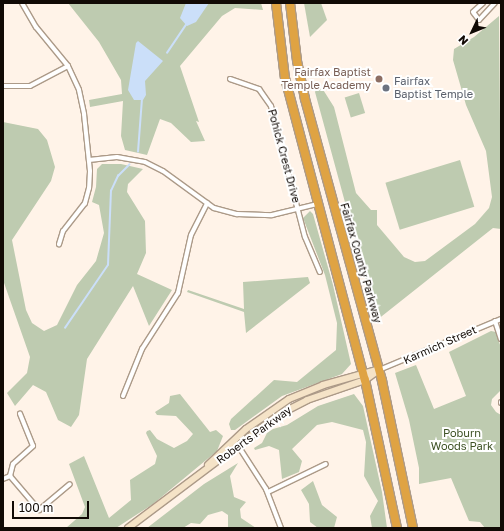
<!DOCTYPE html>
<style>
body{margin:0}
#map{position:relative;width:504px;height:531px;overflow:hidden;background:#fff3e8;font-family:"Golos Text",sans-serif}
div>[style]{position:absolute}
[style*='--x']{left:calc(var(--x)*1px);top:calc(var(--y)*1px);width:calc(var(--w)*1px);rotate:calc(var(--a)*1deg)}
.green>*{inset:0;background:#becbb0;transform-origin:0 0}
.water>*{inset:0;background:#cbdff9}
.stream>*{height:1.5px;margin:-0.75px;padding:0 0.75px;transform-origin:0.75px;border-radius:0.75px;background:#cbdff9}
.roads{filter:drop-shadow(1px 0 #ac9a88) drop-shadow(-1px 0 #ac9a88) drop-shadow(0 1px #ac9a88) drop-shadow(0 -1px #ac9a88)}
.street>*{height:4px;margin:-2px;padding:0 2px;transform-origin:2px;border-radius:2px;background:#fff}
.secondary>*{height:6px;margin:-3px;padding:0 3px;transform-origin:3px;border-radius:3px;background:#f5e3c7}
.highway>*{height:8px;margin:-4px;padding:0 4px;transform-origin:4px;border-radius:4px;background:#dfa343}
.dots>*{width:11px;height:11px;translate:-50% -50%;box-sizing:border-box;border:2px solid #fff;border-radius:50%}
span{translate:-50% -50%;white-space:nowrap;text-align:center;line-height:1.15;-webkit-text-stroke:4px #fff;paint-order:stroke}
.education-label{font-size:11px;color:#785e54}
.right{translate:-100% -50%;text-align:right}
.worship-label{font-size:11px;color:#5b616d}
.left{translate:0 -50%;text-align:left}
.street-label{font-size:11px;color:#110a05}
.park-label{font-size:11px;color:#3e5225}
.frame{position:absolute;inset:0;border:4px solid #110a05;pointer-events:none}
.north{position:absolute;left:452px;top:12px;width:40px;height:40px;-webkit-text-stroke:3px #fff;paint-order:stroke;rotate:227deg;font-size:11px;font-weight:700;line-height:16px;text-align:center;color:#110a05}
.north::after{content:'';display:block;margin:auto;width:14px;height:18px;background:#110a05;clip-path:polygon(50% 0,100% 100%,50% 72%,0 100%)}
.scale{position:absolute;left:12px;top:501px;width:77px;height:18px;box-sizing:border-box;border:2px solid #110a05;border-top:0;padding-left:5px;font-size:12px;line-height:14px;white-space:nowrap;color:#110a05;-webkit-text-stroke:3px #fff;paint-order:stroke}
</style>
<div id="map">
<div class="green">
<i style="clip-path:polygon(68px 3px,261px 3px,263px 10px,235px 8px,222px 16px,180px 66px,199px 122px,196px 121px,205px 141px,191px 142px,171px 123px,160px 119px,147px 155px,125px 150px,121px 136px,123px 101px,90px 107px,89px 100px,122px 94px,121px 80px,99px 42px)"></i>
<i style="clip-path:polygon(304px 3px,321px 3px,327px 20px,310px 37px)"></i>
<i style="clip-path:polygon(499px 16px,501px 229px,493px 228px,377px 320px,315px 92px,317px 87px,322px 88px,334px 107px,356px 193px,371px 210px,377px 210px,377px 225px,404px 257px,415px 262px,425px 261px,475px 224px,489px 208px,492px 197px,486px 151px,466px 105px,453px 60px,454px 49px,474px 37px)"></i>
<i style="left:359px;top:93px;width:21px;height:15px;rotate:73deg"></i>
<i style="clip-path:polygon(3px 122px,38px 129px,47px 140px,55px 167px,51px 181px,12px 240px,26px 310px,32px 323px,44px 331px,57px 325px,77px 285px,96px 261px,104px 233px,99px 205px,92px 202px,96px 187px,97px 169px,102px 164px,121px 164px,143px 169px,128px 184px,127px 192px,145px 221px,146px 253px,137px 274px,172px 290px,149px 326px,133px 286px,87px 359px,79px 415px,71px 427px,58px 420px,46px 392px,33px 385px,15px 406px,7px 393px,27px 373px,30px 357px,3px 280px)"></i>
<i style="left:460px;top:160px;width:49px;height:78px;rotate:73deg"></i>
<i style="clip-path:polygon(310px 211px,313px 214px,333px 285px,351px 364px,342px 374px,282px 396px,235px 430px,231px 430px,229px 424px,231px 419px,274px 380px,297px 382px,336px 350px,337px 323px,325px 275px,303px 218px)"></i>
<i style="clip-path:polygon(308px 277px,310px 283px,246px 333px,244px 312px,187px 292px,188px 290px,244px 309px,243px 282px)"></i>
<i style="clip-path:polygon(491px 331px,496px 332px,501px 348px,501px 390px,492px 399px,491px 405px,496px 412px,501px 415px,501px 528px,485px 528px,480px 522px,469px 521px,451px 478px,419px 484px,419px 468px,409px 420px,395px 373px,416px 365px,434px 409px,466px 396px,449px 352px)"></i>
<i style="clip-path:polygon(180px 394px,210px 432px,216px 430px,223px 436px,217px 451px,153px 504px,116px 528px,66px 528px,82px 514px,85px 507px,69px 464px,84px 456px,109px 518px,131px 500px,130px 480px,155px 464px,157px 456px,146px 433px,147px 431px,150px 430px,157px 439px,174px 448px,187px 441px,193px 434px,176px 416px,157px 415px,155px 412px,169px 403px,170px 396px)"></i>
<i style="clip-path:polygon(354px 394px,363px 406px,382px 492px,387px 528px,372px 528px,370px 516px,378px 501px,364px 476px,366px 442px,363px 430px,332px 422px,317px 425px,292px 449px,302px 461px,299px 472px,282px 479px,279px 450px,269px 446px,255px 450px,254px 448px,262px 443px,267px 433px,273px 429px,287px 425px,318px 406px)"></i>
<i style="clip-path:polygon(238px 463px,230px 476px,234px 497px,246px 502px,240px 509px,241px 518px,256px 528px,228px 528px,228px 515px,222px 511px,208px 515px,200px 524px,191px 523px,183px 528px,147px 528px,204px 484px)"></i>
<i style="clip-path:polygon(313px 481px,322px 505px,337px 517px,334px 528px,318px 528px,310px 522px,309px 504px,301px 490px)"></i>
</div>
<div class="water">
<i style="clip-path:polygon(186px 3px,209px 3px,196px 22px,187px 26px,180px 18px)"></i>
<i style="clip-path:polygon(138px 41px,163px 61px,145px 81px,146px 95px,143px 100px,134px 100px,128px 90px,136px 43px)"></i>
</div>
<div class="stream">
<i style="--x:167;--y:53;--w:36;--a:-56"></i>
<i style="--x:138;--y:152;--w:53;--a:-85.7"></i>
<i style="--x:65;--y:328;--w:76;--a:-55.7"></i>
<i style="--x:108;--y:265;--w:74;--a:-87.7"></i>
<i style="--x:111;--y:191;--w:17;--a:-65"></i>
<i style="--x:118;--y:176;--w:16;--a:-45"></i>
</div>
<div class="roads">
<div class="street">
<i style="--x:22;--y:3;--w:28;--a:60"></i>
<i style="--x:36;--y:27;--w:50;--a:50.6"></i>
<i style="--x:68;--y:66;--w:26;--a:65"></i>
<i style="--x:79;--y:90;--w:25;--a:78"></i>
<i style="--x:84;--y:114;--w:57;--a:84"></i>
<i style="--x:90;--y:171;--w:17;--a:93"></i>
<i style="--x:89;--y:188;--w:16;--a:105"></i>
<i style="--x:85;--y:203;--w:36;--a:128"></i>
<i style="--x:63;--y:231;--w:14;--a:107"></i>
<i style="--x:483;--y:3;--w:13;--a:138"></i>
<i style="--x:473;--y:12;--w:10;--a:53"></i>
<i style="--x:479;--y:20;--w:23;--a:-47"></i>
<i style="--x:230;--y:79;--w:31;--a:19"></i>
<i style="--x:259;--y:89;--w:21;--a:55"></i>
<i style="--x:271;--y:106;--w:135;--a:75.5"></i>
<i style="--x:305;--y:237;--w:38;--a:67"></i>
<i style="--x:3;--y:86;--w:27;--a:0"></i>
<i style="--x:30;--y:86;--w:43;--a:-27.8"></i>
<i style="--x:89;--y:160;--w:28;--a:-6"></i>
<i style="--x:117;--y:157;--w:28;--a:10"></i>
<i style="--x:145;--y:162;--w:20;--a:27"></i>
<i style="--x:163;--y:171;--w:63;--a:36"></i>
<i style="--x:214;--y:208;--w:24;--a:15"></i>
<i style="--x:237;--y:214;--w:35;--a:2"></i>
<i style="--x:272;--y:215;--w:46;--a:-13.7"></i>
<i style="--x:495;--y:321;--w:19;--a:72"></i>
<i style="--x:379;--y:370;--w:132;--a:-22.7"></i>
<i style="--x:123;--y:396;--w:51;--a:-68"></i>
<i style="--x:142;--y:349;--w:67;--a:-57.3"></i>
<i style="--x:178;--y:293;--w:59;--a:-77.4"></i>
<i style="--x:191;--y:235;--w:36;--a:-63"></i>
<i style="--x:501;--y:403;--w:1;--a:-90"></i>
<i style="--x:237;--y:444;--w:54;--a:57.2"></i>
<i style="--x:266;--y:489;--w:42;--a:69"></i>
<i style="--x:10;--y:476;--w:45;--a:49.5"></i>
<i style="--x:39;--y:510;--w:40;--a:-40"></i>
<i style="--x:3;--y:479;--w:8;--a:-23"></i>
<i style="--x:10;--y:476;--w:12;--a:-76"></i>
<i style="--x:13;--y:464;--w:27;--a:-42"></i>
<i style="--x:33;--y:446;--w:35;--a:-112"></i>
<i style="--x:268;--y:492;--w:64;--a:-25.8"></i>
</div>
<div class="secondary">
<i style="--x:208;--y:465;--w:52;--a:-43.5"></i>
<i style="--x:246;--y:429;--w:52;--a:-34.9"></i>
<i style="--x:289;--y:399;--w:37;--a:-22"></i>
<i style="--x:323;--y:385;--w:55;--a:-15.8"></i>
<i style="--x:128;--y:528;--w:190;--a:-36.9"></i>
<i style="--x:280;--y:414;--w:30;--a:-27"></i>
<i style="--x:307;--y:400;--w:61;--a:-19"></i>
<i style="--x:365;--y:380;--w:17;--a:-36"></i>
</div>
<div class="highway">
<i style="--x:276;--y:3;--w:76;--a:83.2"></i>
<i style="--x:285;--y:78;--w:312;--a:75.2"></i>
<i style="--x:365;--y:380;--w:151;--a:77.8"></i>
<i style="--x:290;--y:3;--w:58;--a:83.1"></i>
<i style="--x:297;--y:61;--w:39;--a:78"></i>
<i style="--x:305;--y:99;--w:292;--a:74.7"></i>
<i style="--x:382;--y:381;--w:150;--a:78.1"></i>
</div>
</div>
<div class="dots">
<i style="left:379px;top:79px;background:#8d6e63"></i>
<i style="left:386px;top:88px;background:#6b7280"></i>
</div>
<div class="education-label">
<span class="right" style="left:371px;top:79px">Fairfax Baptist<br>Temple Academy</span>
</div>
<div class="worship-label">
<span class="left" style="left:394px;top:88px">Fairfax<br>Baptist Temple</span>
</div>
<div class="street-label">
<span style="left:284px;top:156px;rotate:75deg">Pohick Crest Drive</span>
<span style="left:361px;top:263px;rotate:74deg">Fairfax County Parkway</span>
<span style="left:440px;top:345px;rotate:-24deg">Karmich Street</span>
<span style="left:254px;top:435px;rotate:-36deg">Roberts Parkway</span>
</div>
<div class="park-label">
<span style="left:462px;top:440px">Poburn<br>Woods Park</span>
</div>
<div class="frame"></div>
<div class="north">N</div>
<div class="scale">100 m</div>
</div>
